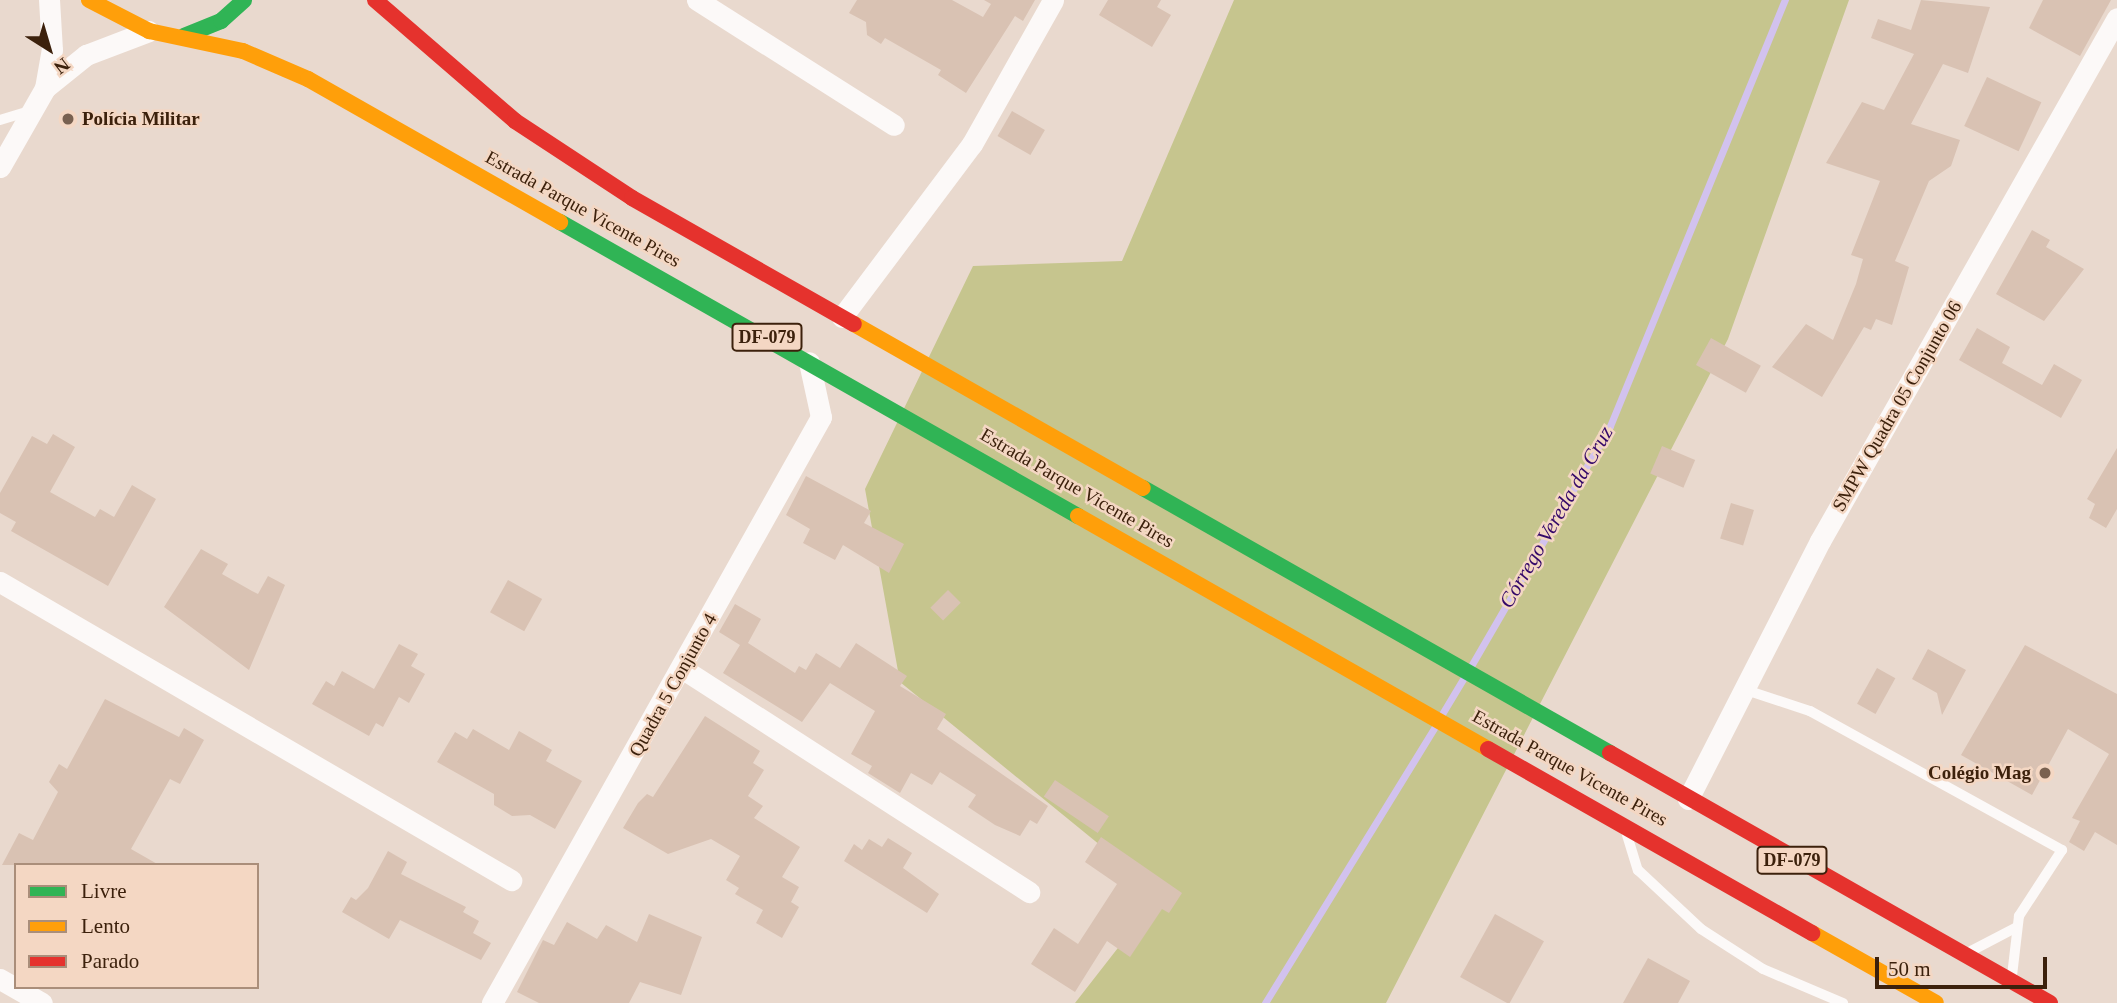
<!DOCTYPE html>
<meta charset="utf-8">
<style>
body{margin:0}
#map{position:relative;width:2117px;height:1003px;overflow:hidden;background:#e9d9ce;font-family:"Times New Roman",serif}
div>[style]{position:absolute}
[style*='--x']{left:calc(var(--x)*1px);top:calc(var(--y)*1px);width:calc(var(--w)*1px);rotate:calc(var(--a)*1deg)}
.green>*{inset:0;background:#c6c58e}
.stream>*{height:7px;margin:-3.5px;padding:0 3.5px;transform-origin:3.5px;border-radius:3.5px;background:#d2c2ee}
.building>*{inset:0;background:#d9c2b3;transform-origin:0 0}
.lane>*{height:10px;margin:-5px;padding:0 5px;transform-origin:5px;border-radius:5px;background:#fcf9f8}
.street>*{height:21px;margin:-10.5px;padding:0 10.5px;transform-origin:10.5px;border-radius:10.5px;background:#fcf9f8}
.fast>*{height:16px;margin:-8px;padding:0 8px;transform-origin:8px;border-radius:8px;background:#30b455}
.slow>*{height:16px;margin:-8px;padding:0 8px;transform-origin:8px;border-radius:8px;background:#ff9f0a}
.jam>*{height:16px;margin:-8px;padding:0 8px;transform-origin:8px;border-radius:8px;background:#e5322d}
.dots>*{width:19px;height:19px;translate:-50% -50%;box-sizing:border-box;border:4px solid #f4d7c3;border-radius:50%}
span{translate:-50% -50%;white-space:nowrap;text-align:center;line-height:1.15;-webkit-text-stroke:5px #f4d7c3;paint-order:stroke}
.shield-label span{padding:2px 5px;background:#f4d7c3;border:2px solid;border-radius:5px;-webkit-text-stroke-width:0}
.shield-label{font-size:18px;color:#3c210c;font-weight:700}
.poi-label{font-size:19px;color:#3c210c;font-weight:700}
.left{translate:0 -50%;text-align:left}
.right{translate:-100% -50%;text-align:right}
.street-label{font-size:19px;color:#3c210c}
.water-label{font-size:21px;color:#340869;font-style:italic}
.legend{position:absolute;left:14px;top:863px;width:245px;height:126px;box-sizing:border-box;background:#f4d7c3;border:2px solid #aa8e7a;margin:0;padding:9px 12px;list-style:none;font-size:21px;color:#3c210c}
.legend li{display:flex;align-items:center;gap:14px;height:35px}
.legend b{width:35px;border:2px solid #aa8e7a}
.north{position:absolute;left:14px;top:14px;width:70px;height:70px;-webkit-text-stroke:5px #f4d7c3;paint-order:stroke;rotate:143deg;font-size:19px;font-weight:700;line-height:28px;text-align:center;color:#3c210c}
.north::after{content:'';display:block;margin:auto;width:24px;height:32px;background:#3c210c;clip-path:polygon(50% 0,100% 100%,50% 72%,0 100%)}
.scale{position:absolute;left:1875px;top:957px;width:172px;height:32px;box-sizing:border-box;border:4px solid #3c210c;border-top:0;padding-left:9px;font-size:21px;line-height:24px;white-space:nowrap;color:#3c210c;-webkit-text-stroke:5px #f4d7c3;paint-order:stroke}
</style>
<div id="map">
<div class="green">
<i style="clip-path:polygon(1234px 0,1849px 0,1728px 339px,1386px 1003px,1075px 1003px,1160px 894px,900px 682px,865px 489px,973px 266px,1122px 261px)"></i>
</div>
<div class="stream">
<i style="--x:1471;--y:666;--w:277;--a:-59.9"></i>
<i style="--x:1610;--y:426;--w:461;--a:-67.7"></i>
<i style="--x:1442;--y:714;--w:41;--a:-59"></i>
<i style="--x:1265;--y:1003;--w:324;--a:-58.4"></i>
</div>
<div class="building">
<i style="clip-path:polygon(857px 0,952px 0,983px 17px,991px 4px,984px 0,1035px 0,1023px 21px,1015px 16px,966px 93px,938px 75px,941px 70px,885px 38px,881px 44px,867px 35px,866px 22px,849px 13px)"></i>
<i style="clip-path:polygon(1108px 0,1161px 0,1157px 7px,1171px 15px,1152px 47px,1099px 15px)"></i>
<i style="clip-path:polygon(1921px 0,1990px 7px,1968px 73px,1943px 64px,1911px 124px,1960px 140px,1951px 166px,1929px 181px,1895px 261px,1909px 267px,1892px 325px,1876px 319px,1871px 330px,1864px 327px,1822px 397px,1772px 367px,1806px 324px,1833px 340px,1856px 284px,1863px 259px,1851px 255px,1880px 181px,1826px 163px,1862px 102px,1884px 110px,1914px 54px,1871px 38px,1878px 19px,1911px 30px)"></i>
<i style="clip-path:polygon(2043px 0,2111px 0,2080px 56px,2029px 28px)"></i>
<i style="left:1987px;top:77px;width:60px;height:54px;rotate:25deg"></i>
<i style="left:1012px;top:111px;width:38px;height:29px;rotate:30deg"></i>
<i style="clip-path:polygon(2032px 230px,2050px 240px,2046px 247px,2084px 269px,2044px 321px,1996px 294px)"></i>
<i style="clip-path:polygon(1977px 328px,2010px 347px,2002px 363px,2042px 385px,2054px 364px,2082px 380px,2061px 418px,1959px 360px)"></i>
<i style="left:1711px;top:338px;width:57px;height:31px;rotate:29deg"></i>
<i style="clip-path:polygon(53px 434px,75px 447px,50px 492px,95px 517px,100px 509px,114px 517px,132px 485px,156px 499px,108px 586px,11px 531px,16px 522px,0 513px,0 493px,32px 436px,47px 444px)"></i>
<i style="left:1662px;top:446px;width:36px;height:30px;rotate:23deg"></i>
<i style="clip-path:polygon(2117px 448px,2117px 509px,2106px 528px,2089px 518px,2095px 504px,2087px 499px)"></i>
<i style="clip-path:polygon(806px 476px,871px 511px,864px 523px,904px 544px,889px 573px,843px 545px,835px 560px,803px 543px,810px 529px,786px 515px)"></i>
<i style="left:1731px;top:503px;width:24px;height:37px;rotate:17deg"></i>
<i style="clip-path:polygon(201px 549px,228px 564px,222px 574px,252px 591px,258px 594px,268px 576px,285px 585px,249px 670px,164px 607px)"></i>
<i style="left:508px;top:580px;width:39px;height:37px;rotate:29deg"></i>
<i style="left:948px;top:590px;width:18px;height:25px;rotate:45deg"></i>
<i style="clip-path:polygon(735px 604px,761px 619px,748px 643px,795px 673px,799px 666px,806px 670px,816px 653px,840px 668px,856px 643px,907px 676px,900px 686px,946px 714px,937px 729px,1048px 806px,1037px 824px,1030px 820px,1020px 836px,995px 825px,968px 807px,976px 795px,940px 772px,932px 785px,911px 773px,900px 793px,868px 773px,872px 766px,851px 754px,875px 711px,830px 683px,802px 722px,723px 673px,740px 645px,719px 632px)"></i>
<i style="clip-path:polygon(399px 644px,418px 654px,411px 666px,425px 674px,409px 703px,399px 697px,383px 727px,376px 723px,369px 736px,312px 704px,326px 681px,334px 686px,342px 671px,374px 689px)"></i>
<i style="clip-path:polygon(2025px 645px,2117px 694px,2117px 845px,2095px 832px,2084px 851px,2069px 842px,2080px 821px,2072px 818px,2109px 754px,2068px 729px,2032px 795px,1961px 755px)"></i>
<i style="clip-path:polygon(1928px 649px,1966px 670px,1942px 715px,1937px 693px,1912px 679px)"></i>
<i style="left:1877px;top:668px;width:21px;height:41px;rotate:29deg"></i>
<i style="clip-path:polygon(105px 699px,179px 737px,184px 728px,204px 740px,180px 784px,170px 779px,131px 849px,159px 865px,2px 865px,19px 833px,33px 840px,58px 792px,49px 782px,59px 764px,67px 769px)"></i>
<i style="clip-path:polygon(705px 716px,760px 751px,753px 763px,764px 770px,748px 796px,763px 806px,754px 818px,800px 847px,782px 877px,799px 887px,791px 902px,799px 907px,782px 938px,756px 923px,763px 910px,735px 894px,739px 888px,726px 880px,740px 856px,711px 839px,668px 854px,623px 828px,638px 803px,647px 794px,653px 797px)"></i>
<i style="clip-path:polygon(473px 729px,509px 750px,519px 731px,552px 750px,546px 761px,582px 781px,555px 829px,530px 815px,512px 816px,494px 805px,494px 794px,437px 762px,455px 732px,467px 739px)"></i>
<i style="left:1055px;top:780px;width:65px;height:20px;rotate:34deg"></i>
<i style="clip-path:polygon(1101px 837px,1182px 893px,1169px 913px,1162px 909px,1130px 957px,1107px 941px,1075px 992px,1031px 964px,1054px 928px,1078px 944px,1117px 884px,1085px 862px)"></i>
<i style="clip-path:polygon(888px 838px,912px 853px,903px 868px,939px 894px,927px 913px,844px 861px,854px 844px,862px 850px,869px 839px,882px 847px)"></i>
<i style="clip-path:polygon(388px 851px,407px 862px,401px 874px,466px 907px,463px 912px,479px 921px,473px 933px,491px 943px,481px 960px,400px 920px,389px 939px,342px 912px,351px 897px,356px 900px,368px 888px)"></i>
<i style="clip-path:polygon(649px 914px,702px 937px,681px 995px,640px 982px,629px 1003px,539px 1003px,517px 992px,543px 940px,554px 945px,567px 922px,597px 939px,606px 925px,637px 942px)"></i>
<i style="left:1495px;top:914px;width:56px;height:72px;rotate:29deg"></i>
<i style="clip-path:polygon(1648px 958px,1690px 981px,1678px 1003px,1623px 1003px)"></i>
</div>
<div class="lane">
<i style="--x:0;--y:120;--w:30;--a:-17"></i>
<i style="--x:1743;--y:689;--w:71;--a:18.2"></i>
<i style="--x:1810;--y:711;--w:288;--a:28.9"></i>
<i style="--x:2062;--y:850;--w:79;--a:123.1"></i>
<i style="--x:2019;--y:916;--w:60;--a:96.7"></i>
<i style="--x:1627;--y:835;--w:37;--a:73"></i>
<i style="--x:1638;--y:870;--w:86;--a:43.1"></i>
<i style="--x:1701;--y:929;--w:74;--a:32.8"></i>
<i style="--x:1763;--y:969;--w:87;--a:23"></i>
<i style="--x:1971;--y:951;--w:50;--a:-27.6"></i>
</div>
<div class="street">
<i style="--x:697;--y:0;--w:233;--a:32.4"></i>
<i style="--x:45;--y:88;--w:39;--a:-80"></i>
<i style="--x:52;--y:50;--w:50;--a:-93.4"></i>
<i style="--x:0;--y:167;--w:91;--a:-60.3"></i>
<i style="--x:45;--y:88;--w:53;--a:-38.8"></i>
<i style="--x:86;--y:55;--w:67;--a:-20.9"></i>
<i style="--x:842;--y:317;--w:216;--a:-53.1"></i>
<i style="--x:972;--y:144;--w:165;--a:-60.6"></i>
<i style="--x:0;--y:582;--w:592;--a:30.25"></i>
<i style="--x:683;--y:669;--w:412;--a:32.8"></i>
<i style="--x:1688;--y:799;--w:290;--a:-62.9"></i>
<i style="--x:1820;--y:541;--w:601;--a:-60.41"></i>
<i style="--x:0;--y:979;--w:48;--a:29.7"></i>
<i style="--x:492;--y:1003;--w:672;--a:-60.69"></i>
<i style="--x:821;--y:417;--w:56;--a:-102.3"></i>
</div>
<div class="fast">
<i style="--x:184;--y:36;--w:40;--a:-22"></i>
<i style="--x:221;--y:21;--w:31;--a:-42"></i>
<i style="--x:560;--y:222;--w:596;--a:29.58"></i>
<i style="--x:1143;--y:488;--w:537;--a:29.57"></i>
</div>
<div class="slow">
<i style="--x:89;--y:0;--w:68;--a:27.3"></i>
<i style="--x:149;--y:31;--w:96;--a:12"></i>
<i style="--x:243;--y:51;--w:71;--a:23.3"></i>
<i style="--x:308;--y:79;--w:290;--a:29.6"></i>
<i style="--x:854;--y:324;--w:332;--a:29.6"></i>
<i style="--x:1078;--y:516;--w:472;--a:29.6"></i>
<i style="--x:1812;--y:933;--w:142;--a:29.4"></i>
</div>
<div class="jam">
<i style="--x:375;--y:0;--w:185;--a:40.8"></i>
<i style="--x:515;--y:121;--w:140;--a:33.3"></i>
<i style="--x:632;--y:198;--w:255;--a:29.6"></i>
<i style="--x:1488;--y:749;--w:373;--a:29.6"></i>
<i style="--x:1610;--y:753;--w:506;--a:29.6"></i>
</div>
<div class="dots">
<i style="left:68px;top:119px;background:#796150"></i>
<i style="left:2045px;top:773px;background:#796150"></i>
</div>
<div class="shield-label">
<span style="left:767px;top:337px">DF-079</span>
<span style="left:1792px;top:860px">DF-079</span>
</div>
<div class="poi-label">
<span class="left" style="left:82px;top:119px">Polícia Militar</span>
<span class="right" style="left:2031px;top:773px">Colégio Mag</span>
</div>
<div class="street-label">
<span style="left:583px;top:209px;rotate:29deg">Estrada Parque Vicente Pires</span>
<span style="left:1897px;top:406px;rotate:-60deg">SMPW Quadra 05 Conjunto 06</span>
<span style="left:1077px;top:488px;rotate:30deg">Estrada Parque Vicente Pires</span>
<span style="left:673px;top:685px;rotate:-61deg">Quadra 5 Conjunto 4</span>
<span style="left:1570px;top:768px;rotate:29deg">Estrada Parque Vicente Pires</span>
</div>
<div class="water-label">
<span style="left:1556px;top:517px;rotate:-60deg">Córrego Vereda da Cruz</span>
</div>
<ul class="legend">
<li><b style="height:9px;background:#30b455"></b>Livre</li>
<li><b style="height:9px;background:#ff9f0a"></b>Lento</li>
<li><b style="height:9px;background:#e5322d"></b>Parado</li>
</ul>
<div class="north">N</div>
<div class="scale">50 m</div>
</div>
